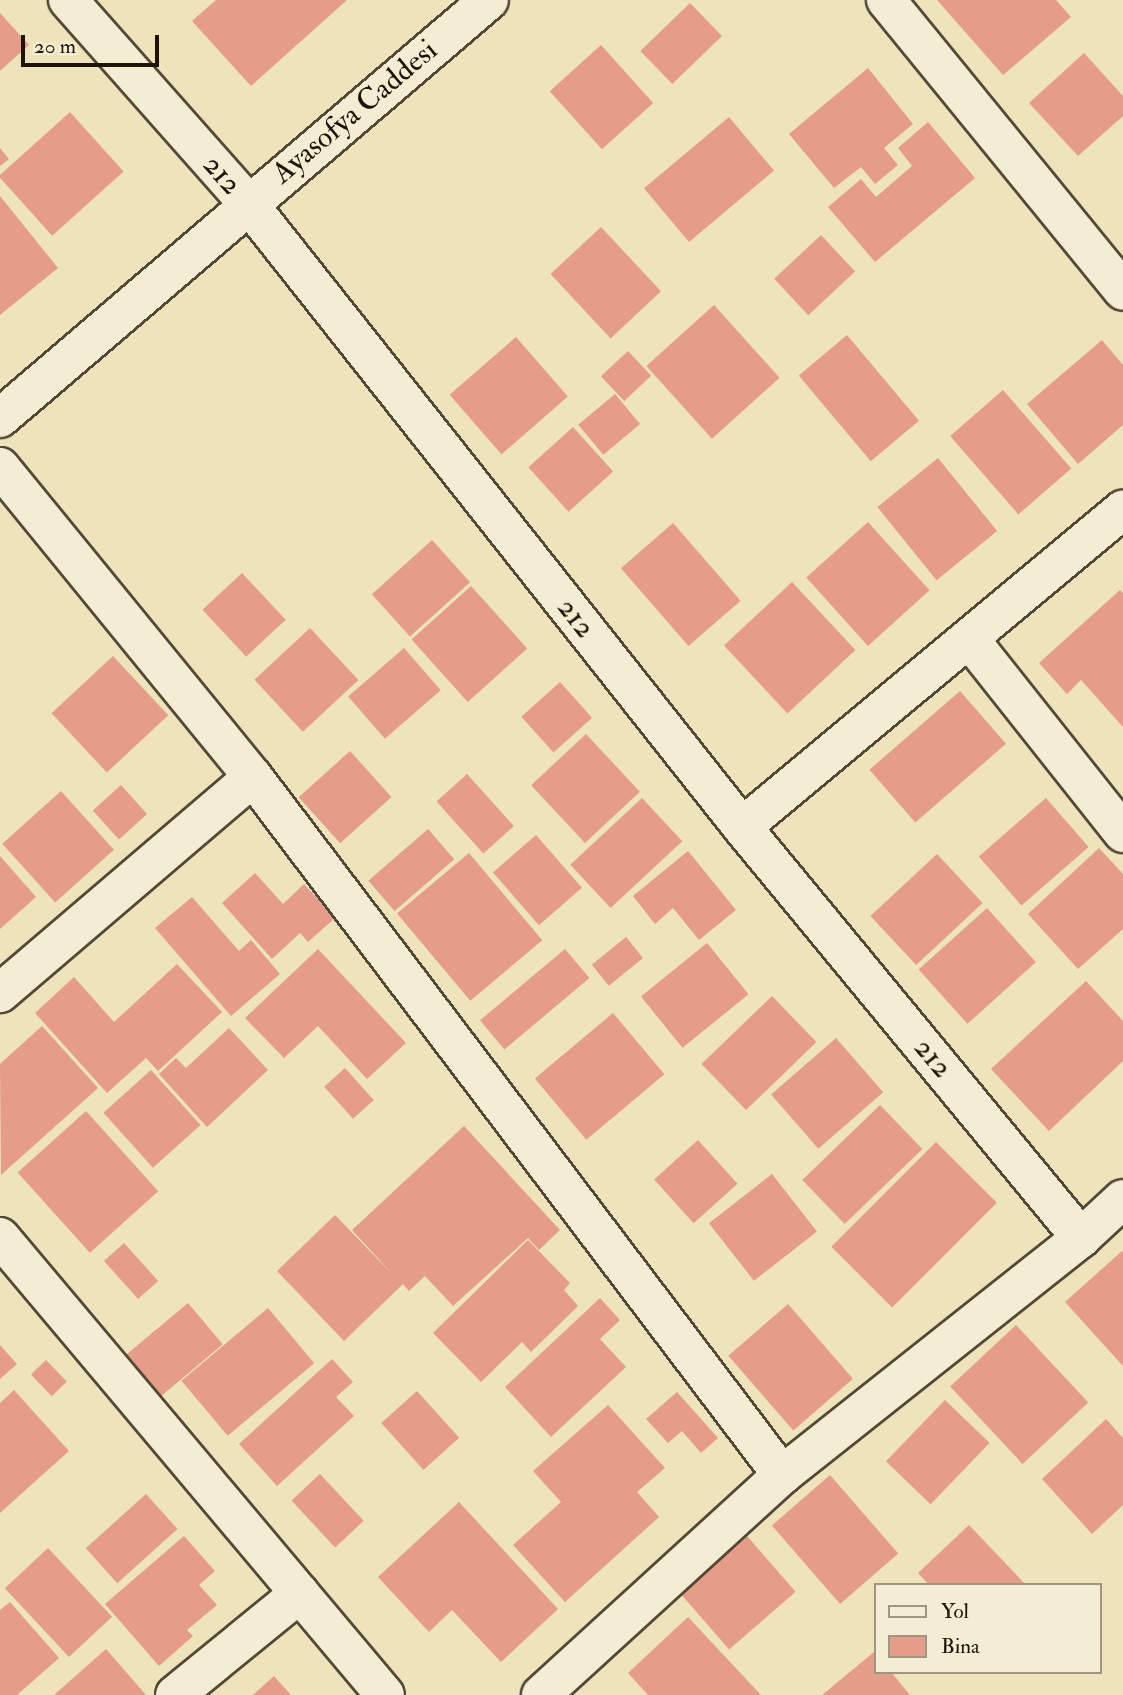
<!DOCTYPE html>
<style>
body{margin:0}
#map{position:relative;width:1123px;height:1695px;overflow:hidden;background:#efe3bc;font-family:"IM FELL Double Pica",serif}
div>[style]{position:absolute}
[style*='--x']{left:calc(var(--x)*1px);top:calc(var(--y)*1px);width:calc(var(--w)*1px);rotate:calc(var(--a)*1deg)}
.building>*{inset:0;background:#e59c89;transform-origin:0 0}
.roads{filter:drop-shadow(2px 0 #534836) drop-shadow(-2px 0 #534836) drop-shadow(0 2px #534836) drop-shadow(0 -2px #534836)}
.street>*{height:38px;margin:-19px;padding:0 19px;transform-origin:19px;border-radius:19px;background:#f5edd3}
.secondary>*{height:38px;margin:-19px;padding:0 19px;transform-origin:19px;border-radius:19px;background:#f5edd3}
span{translate:-50% -50%;white-space:nowrap;text-align:center;line-height:1.15;-webkit-text-stroke:7px #f5edd3;paint-order:stroke}
.street-label{font-size:30px;color:#1f1409}
.legend{position:absolute;left:874px;top:1583px;width:228px;height:91px;box-sizing:border-box;background:#f5edd3;border:2px solid #9f9682;margin:0;padding:9px 12px;list-style:none;font-size:21px;color:#1f1409}
.legend li{display:flex;align-items:center;gap:14px;height:35px}
.legend b{width:35px;border:2px solid #9f9682}
.scale{position:absolute;left:21px;top:35px;width:138px;height:32px;box-sizing:border-box;border:4px solid #1f1409;border-top:0;padding-left:9px;font-size:21px;line-height:24px;white-space:nowrap;color:#1f1409;-webkit-text-stroke:5px #f5edd3;paint-order:stroke}
</style>
<div id="map">
<div class="building">
<i style="clip-path:polygon(216px 0,347px 0,251px 86px,192px 21px)"></i>
<i style="clip-path:polygon(937px 0,1056px 0,1071px 17px,1003px 75px)"></i>
<i style="left:690px;top:3px;width:46px;height:69px;rotate:46deg"></i>
<i style="clip-path:polygon(0 13px,29px 45px,0 71px)"></i>
<i style="left:601px;top:45px;width:78px;height:69px;rotate:48deg"></i>
<i style="clip-path:polygon(1084px 53px,1123px 96px,1123px 116px,1078px 156px,1029px 103px)"></i>
<i style="clip-path:polygon(868px 68px,913px 124px,884px 148px,898px 165px,875px 184px,861px 167px,834px 188px,789px 134px)"></i>
<i style="left:70px;top:112px;width:80px;height:96px;rotate:48deg"></i>
<i style="left:729px;top:117px;width:70px;height:111px;rotate:50deg"></i>
<i style="clip-path:polygon(928px 122px,975px 178px,875px 262px,828px 207px,861px 179px,876px 197px,912px 166px,898px 148px)"></i>
<i style="clip-path:polygon(0 148px,9px 159px,0 166px)"></i>
<i style="clip-path:polygon(0 196px,58px 268px,0 315px)"></i>
<i style="left:601px;top:227px;width:88px;height:69px;rotate:47deg"></i>
<i style="left:821px;top:235px;width:50px;height:64px;rotate:47deg"></i>
<i style="left:714px;top:305px;width:98px;height:91px;rotate:48deg"></i>
<i style="left:847px;top:335px;width:112px;height:63px;rotate:50deg"></i>
<i style="left:516px;top:337px;width:79px;height:88px;rotate:49deg"></i>
<i style="clip-path:polygon(1102px 340px,1123px 365px,1123px 425px,1078px 464px,1027px 404px)"></i>
<i style="left:628px;top:351px;width:34px;height:37px;rotate:47deg"></i>
<i style="left:1003px;top:390px;width:104px;height:70px;rotate:49deg"></i>
<i style="left:615px;top:394px;width:39px;height:48px;rotate:50deg"></i>
<i style="left:573px;top:427px;width:60px;height:60px;rotate:48deg"></i>
<i style="left:938px;top:458px;width:94px;height:78px;rotate:51deg"></i>
<i style="left:868px;top:522px;width:92px;height:83px;rotate:48deg"></i>
<i style="left:673px;top:523px;width:103px;height:69px;rotate:49deg"></i>
<i style="left:432px;top:540px;width:57px;height:81px;rotate:48deg"></i>
<i style="left:242px;top:573px;width:64px;height:54px;rotate:47deg"></i>
<i style="left:792px;top:582px;width:93px;height:93px;rotate:47deg"></i>
<i style="left:471px;top:586px;width:84px;height:80px;rotate:48deg"></i>
<i style="clip-path:polygon(1120px 590px,1123px 593px,1123px 727px,1081px 680px,1067px 694px,1039px 663px)"></i>
<i style="left:310px;top:628px;width:71px;height:76px;rotate:47deg"></i>
<i style="left:404px;top:648px;width:56px;height:74px;rotate:49deg"></i>
<i style="left:113px;top:656px;width:81px;height:84px;rotate:47deg"></i>
<i style="left:560px;top:682px;width:48px;height:52px;rotate:48deg"></i>
<i style="left:960px;top:691px;width:70px;height:120px;rotate:49deg"></i>
<i style="left:586px;top:734px;width:79px;height:75px;rotate:47deg"></i>
<i style="left:350px;top:751px;width:62px;height:69px;rotate:48deg"></i>
<i style="left:467px;top:774px;width:70px;height:41px;rotate:48deg"></i>
<i style="left:121px;top:785px;width:39px;height:38px;rotate:48deg"></i>
<i style="left:61px;top:791px;width:79px;height:79px;rotate:48deg"></i>
<i style="left:642px;top:798px;width:59px;height:98px;rotate:47deg"></i>
<i style="left:1046px;top:798px;width:65px;height:89px;rotate:49deg"></i>
<i style="left:428px;top:829px;width:40px;height:79px;rotate:49deg"></i>
<i style="left:536px;top:835px;width:70px;height:57px;rotate:49deg"></i>
<i style="clip-path:polygon(1099px 848px,1123px 874px,1123px 929px,1078px 969px,1028px 914px)"></i>
<i style="clip-path:polygon(688px 851px,736px 910px,699px 940px,673px 908px,655px 924px,633px 896px)"></i>
<i style="left:469px;top:853px;width:114px;height:94px;rotate:50deg"></i>
<i style="left:937px;top:854px;width:67px;height:91px;rotate:47deg"></i>
<i style="clip-path:polygon(0 856px,36px 897px,0 929px)"></i>
<i style="clip-path:polygon(255px 873px,283px 904px,304px 884px,335px 918px,308px 942px,300px 933px,272px 959px,222px 903px)"></i>
<i style="clip-path:polygon(192px 897px,239px 951px,251px 940px,280px 974px,231px 1016px,155px 928px)"></i>
<i style="left:987px;top:908px;width:73px;height:92px;rotate:48deg"></i>
<i style="left:626px;top:937px;width:27px;height:44px;rotate:51deg"></i>
<i style="left:707px;top:943px;width:66px;height:85px;rotate:51deg"></i>
<i style="clip-path:polygon(318px 949px,406px 1043px,367px 1079px,318px 1026px,284px 1058px,245px 1018px)"></i>
<i style="left:565px;top:949px;width:38px;height:111px;rotate:50deg"></i>
<i style="clip-path:polygon(177px 964px,222px 1012px,158px 1071px,146px 1058px,107px 1093px,35px 1013px,74px 977px,114px 1022px)"></i>
<i style="clip-path:polygon(1086px 981px,1123px 1021px,1123px 1061px,1049px 1131px,991px 1069px)"></i>
<i style="left:772px;top:996px;width:64px;height:98px;rotate:46deg"></i>
<i style="left:613px;top:1013px;width:80px;height:102px;rotate:50deg"></i>
<i style="clip-path:polygon(42px 1026px,98px 1088px,1px 1175px,0 1064px)"></i>
<i style="clip-path:polygon(229px 1028px,268px 1070px,207px 1127px,159px 1074px,176px 1058px,186px 1068px)"></i>
<i style="left:836px;top:1038px;width:72px;height:86px;rotate:49deg"></i>
<i style="left:345px;top:1068px;width:43px;height:28px;rotate:48deg"></i>
<i style="left:151px;top:1070px;width:74px;height:64px;rotate:48deg"></i>
<i style="left:880px;top:1105px;width:61px;height:108px;rotate:46deg"></i>
<i style="left:86px;top:1111px;width:108px;height:92px;rotate:48deg"></i>
<i style="clip-path:polygon(464px 1126px,560px 1230px,539px 1250px,528px 1238px,453px 1306px,425px 1276px,409px 1291px,403px 1284px,344px 1341px,277px 1271px,335px 1215px,395px 1277px,352px 1230px)"></i>
<i style="left:698px;top:1140px;width:59px;height:59px;rotate:48deg"></i>
<i style="left:936px;top:1142px;width:86px;height:148px;rotate:45deg"></i>
<i style="left:772px;top:1174px;width:73px;height:80px;rotate:52deg"></i>
<i style="clip-path:polygon(528px 1240px,570px 1283px,564px 1290px,578px 1306px,531px 1352px,522px 1342px,481px 1382px,433px 1333px)"></i>
<i style="left:124px;top:1243px;width:51px;height:27px;rotate:48deg"></i>
<i style="clip-path:polygon(1122px 1251px,1123px 1252px,1123px 1366px,1065px 1302px)"></i>
<i style="clip-path:polygon(600px 1298px,620px 1320px,600px 1339px,626px 1367px,551px 1437px,505px 1387px)"></i>
<i style="left:188px;top:1303px;width:54px;height:81px;rotate:50deg"></i>
<i style="left:788px;top:1304px;width:99px;height:79px;rotate:49deg"></i>
<i style="left:268px;top:1308px;width:72px;height:113px;rotate:50deg"></i>
<i style="left:1016px;top:1325px;width:106px;height:90px;rotate:47deg"></i>
<i style="clip-path:polygon(0 1345px,17px 1364px,0 1379px)"></i>
<i style="clip-path:polygon(332px 1359px,353px 1382px,336px 1397px,354px 1416px,277px 1486px,239px 1444px)"></i>
<i style="left:46px;top:1360px;width:30px;height:21px;rotate:46deg"></i>
<i style="clip-path:polygon(14px 1390px,69px 1451px,0 1513px,0 1403px)"></i>
<i style="left:417px;top:1391px;width:63px;height:48px;rotate:48deg"></i>
<i style="clip-path:polygon(677px 1392px,718px 1438px,701px 1453px,682px 1431px,668px 1443px,646px 1419px)"></i>
<i style="left:945px;top:1400px;width:62px;height:85px;rotate:44deg"></i>
<i style="clip-path:polygon(608px 1405px,665px 1468px,637px 1492px,659px 1517px,565px 1602px,513px 1545px,561px 1502px,533px 1471px)"></i>
<i style="clip-path:polygon(1106px 1419px,1123px 1438px,1123px 1505px,1092px 1534px,1042px 1479px)"></i>
<i style="left:320px;top:1474px;width:64px;height:39px;rotate:47deg"></i>
<i style="left:830px;top:1475px;width:104px;height:77px;rotate:49deg"></i>
<i style="left:146px;top:1494px;width:47px;height:81px;rotate:48deg"></i>
<i style="clip-path:polygon(459px 1502px,558px 1609px,501px 1662px,452px 1610px,429px 1632px,378px 1577px)"></i>
<i style="clip-path:polygon(969px 1525px,1026px 1585px,929px 1585px,918px 1573px)"></i>
<i style="clip-path:polygon(184px 1536px,215px 1571px,199px 1585px,217px 1605px,187px 1630px,193px 1636px,159px 1666px,105px 1604px)"></i>
<i style="left:747px;top:1536px;width:74px;height:88px;rotate:49deg"></i>
<i style="left:48px;top:1548px;width:94px;height:59px;rotate:47deg"></i>
<i style="clip-path:polygon(10px 1602px,59px 1658px,17px 1695px,0 1695px,0 1610px)"></i>
<i style="clip-path:polygon(688px 1617px,761px 1695px,648px 1695px,628px 1673px)"></i>
<i style="clip-path:polygon(106px 1649px,146px 1695px,54px 1695px)"></i>
<i style="clip-path:polygon(874px 1652px,876px 1672px,891px 1672px,910px 1695px,822px 1695px)"></i>
<i style="clip-path:polygon(274px 1676px,291px 1695px,253px 1695px)"></i>
</div>
<div class="roads">
<div class="street">
<i style="--x:886;--y:0;--w:375;--a:50.8"></i>
<i style="--x:971;--y:641;--w:245;--a:51.6"></i>
<i style="--x:253;--y:777;--w:876;--a:52.84"></i>
<i style="--x:742;--y:827;--w:496;--a:-39.8"></i>
<i style="--x:0;--y:1237;--w:598;--a:49.95"></i>
<i style="--x:175;--y:1695;--w:161;--a:-39.2"></i>
</div>
<div class="secondary">
<i style="--x:68;--y:0;--w:270;--a:48.5"></i>
<i style="--x:247;--y:202;--w:797;--a:51.62"></i>
<i style="--x:742;--y:827;--w:533;--a:50.48"></i>
<i style="--x:0;--y:418;--w:643;--a:-40.52"></i>
<i style="--x:0;--y:467;--w:400;--a:50.8"></i>
<i style="--x:253;--y:777;--w:333;--a:139.5"></i>
<i style="--x:541;--y:1695;--w:326;--a:-42.4"></i>
<i style="--x:782;--y:1475;--w:382;--a:-38.4"></i>
<i style="--x:1081;--y:1238;--w:57;--a:-42.9"></i>
</div>
</div>
<div class="street-label">
<span style="left:355px;top:112px;rotate:-40deg">Ayasofya Caddesi</span>
<span style="left:222px;top:175px;rotate:49deg">212</span>
<span style="left:576px;top:618px;rotate:52deg">212</span>
<span style="left:933px;top:1058px;rotate:50deg">212</span>
</div>
<ul class="legend">
<li><b style="height:9px;background:#f5edd3"></b>Yol</li>
<li><b style="height:19px;background:#e59c89"></b>Bina</li>
</ul>
<div class="scale">20 m</div>
</div>
